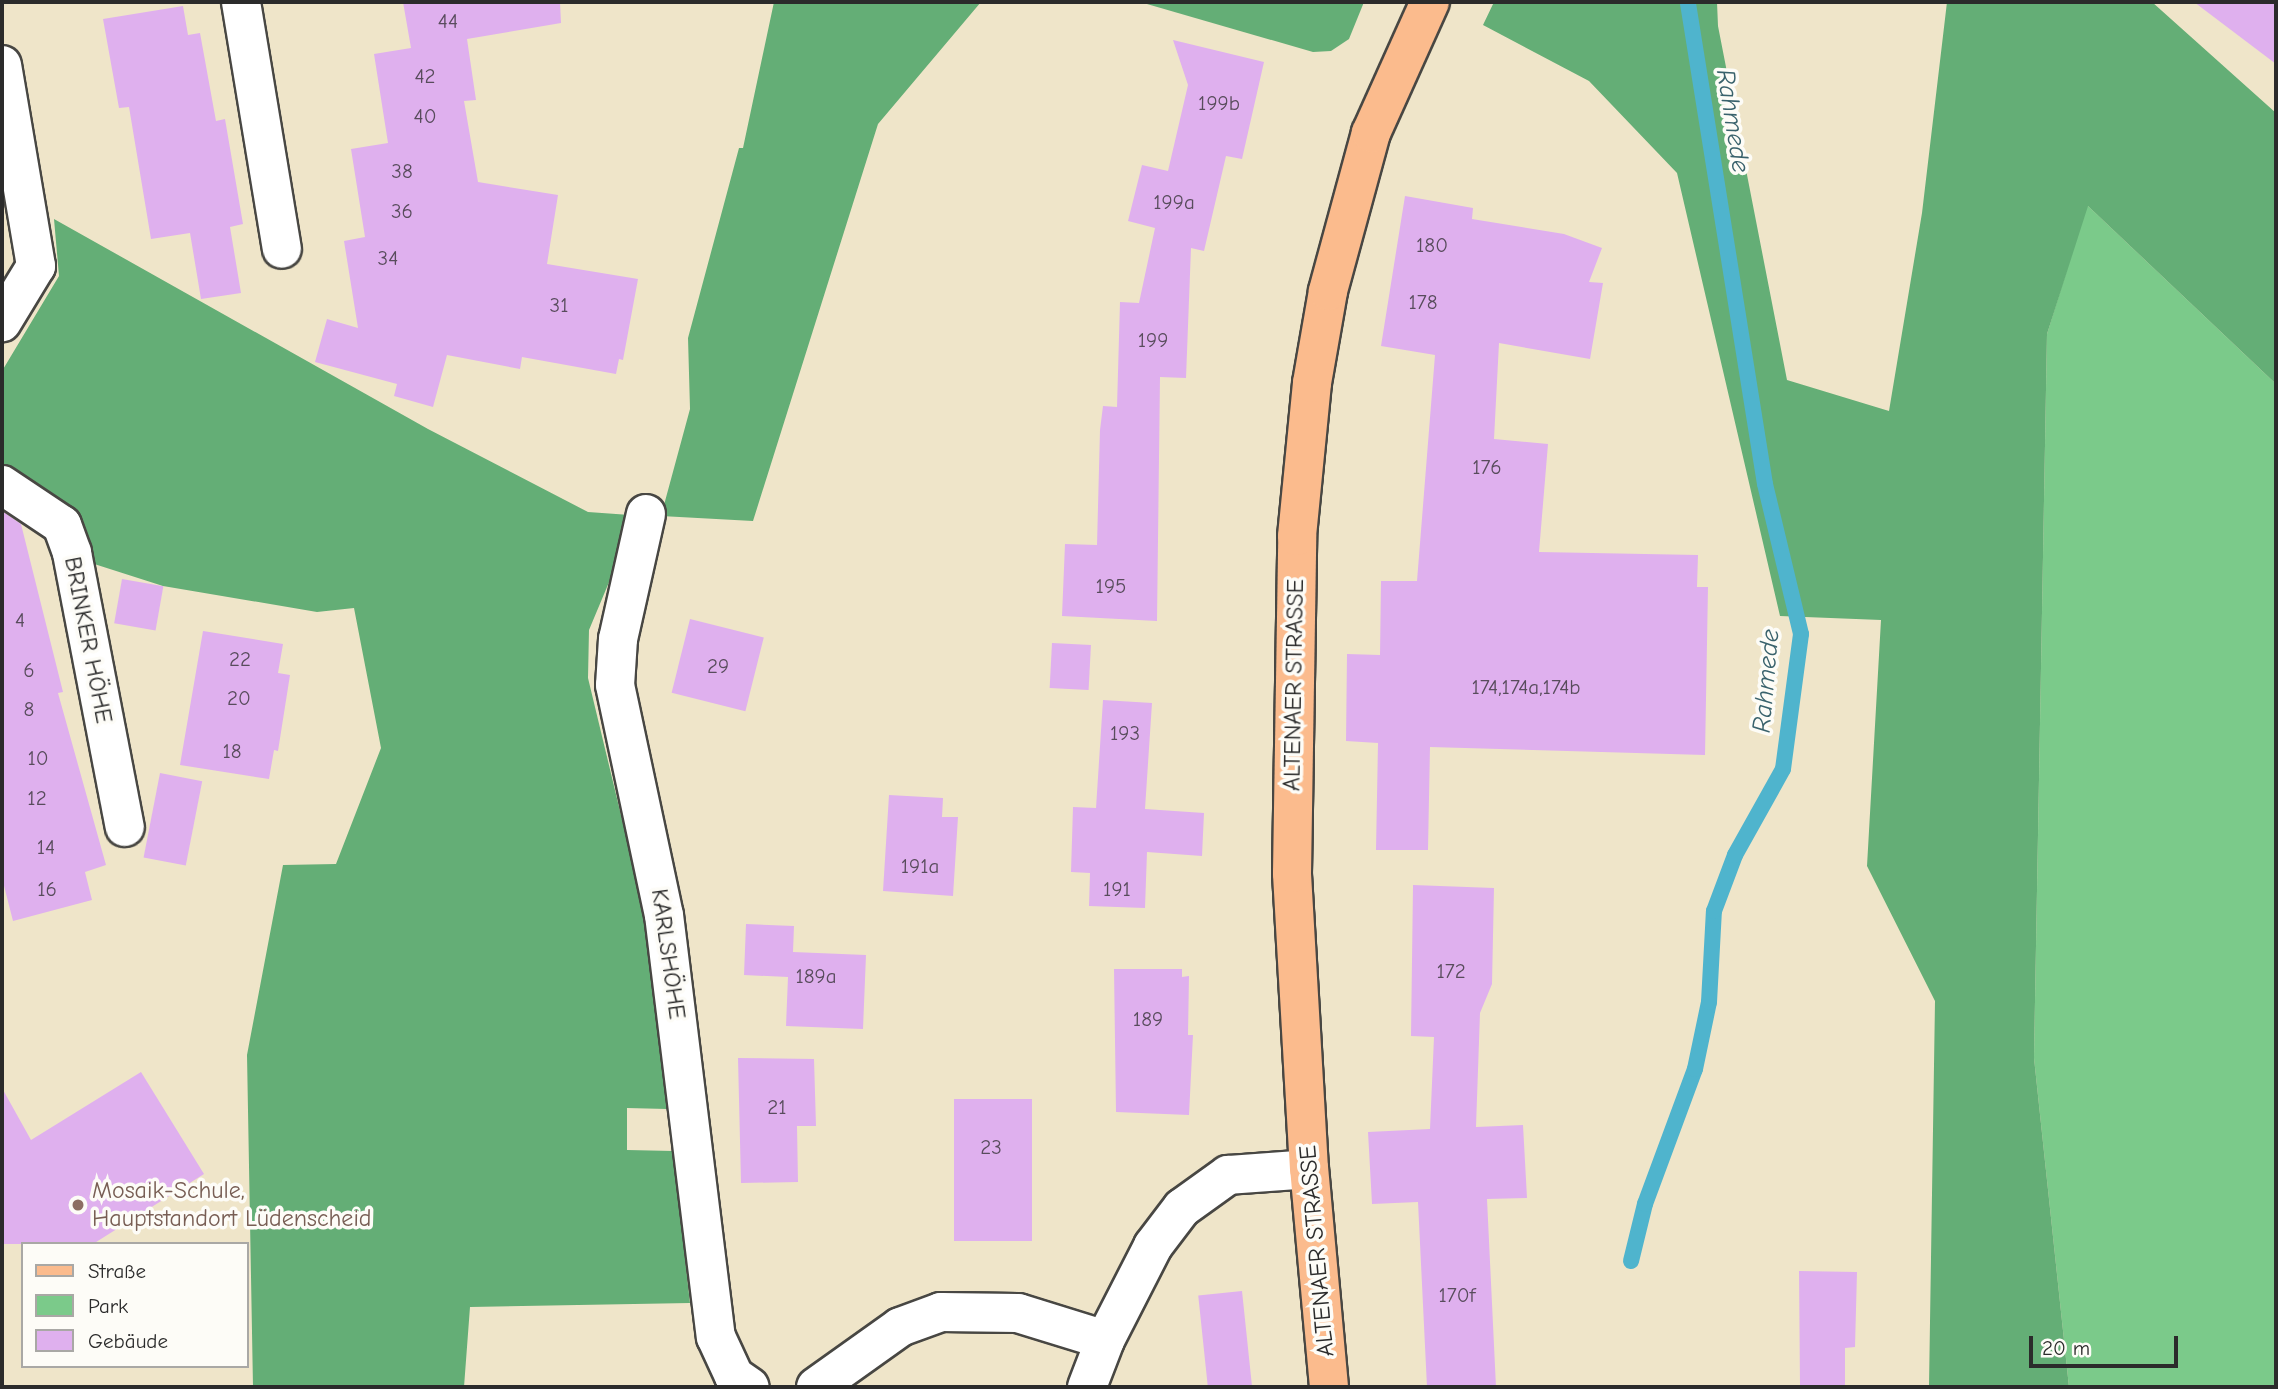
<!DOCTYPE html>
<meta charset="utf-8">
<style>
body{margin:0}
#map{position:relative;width:2278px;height:1389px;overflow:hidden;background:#efe5c9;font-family:"Comic Neue",sans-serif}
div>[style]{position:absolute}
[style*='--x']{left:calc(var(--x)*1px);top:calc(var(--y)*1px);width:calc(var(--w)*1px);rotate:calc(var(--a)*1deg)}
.green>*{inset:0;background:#7bca8a}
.forest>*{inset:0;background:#64ae76}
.stream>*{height:16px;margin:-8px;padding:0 8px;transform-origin:8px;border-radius:8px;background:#4fb4cd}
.building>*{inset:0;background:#dfb0ee;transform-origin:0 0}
.roads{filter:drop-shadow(2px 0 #484743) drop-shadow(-2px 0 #484743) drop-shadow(0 2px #484743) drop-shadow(0 -2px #484743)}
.minor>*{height:38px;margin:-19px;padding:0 19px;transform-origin:19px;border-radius:19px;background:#fff}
.major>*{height:38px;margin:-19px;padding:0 19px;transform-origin:19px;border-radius:19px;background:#fbbb8d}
.dots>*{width:19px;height:19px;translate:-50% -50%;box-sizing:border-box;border:4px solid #fdfcf7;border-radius:50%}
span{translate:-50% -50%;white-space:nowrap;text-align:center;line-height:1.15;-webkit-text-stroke:7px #fdfcf7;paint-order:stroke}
.number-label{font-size:21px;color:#584c5c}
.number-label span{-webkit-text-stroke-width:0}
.street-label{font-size:24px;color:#2b2b2b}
.education-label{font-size:24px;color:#785e54}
.left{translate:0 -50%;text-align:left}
.water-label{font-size:26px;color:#39626c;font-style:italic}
.frame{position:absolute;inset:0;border:4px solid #2b2b2b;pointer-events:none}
.legend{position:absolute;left:21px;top:1242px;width:228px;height:126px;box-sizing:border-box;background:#fdfcf7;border:2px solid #a9a8a5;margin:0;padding:9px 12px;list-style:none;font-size:21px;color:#2b2b2b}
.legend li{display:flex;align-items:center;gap:14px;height:35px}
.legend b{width:35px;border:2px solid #a9a8a5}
.scale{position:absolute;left:2029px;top:1336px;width:149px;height:32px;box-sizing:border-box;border:4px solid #2b2b2b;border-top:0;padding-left:9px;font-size:21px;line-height:24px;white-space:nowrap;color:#2b2b2b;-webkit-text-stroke:5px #fdfcf7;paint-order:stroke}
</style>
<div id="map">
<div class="green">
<i style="clip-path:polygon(2087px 205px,2276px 384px,2276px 1387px,2069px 1387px,2034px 1058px,2047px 334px)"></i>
</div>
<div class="forest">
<i style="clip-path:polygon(774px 2px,981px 2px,878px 124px,753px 521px,661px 516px,690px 409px,688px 338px,739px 148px,743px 148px)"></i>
<i style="clip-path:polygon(1140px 2px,1364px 2px,1349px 39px,1331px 51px,1313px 52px)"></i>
<i style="clip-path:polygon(1494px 2px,1717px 2px,1718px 26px,1787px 380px,1889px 411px,1922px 213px,1947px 2px,2152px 2px,2276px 113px,2276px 384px,2088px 206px,2047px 334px,2034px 1058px,2069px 1387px,1929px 1387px,1935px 1001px,1867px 866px,1881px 620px,1780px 616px,1677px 173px,1589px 81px,1483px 25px)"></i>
<i style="clip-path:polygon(54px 219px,428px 429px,588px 512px,630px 515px,625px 544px,589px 630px,588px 678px,646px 919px,667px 1109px,627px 1108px,627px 1150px,673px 1151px,690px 1303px,470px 1307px,464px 1387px,253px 1387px,247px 1055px,283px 865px,336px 864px,381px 748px,354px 608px,317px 612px,163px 586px,88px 562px,2px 469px,2px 371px,59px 276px)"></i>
</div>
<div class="stream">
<i style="--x:1631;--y:1261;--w:59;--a:-76.2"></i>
<i style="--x:1645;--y:1204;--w:144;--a:-69.7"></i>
<i style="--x:1695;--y:1069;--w:68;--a:-78.2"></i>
<i style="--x:1709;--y:1002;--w:91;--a:-86.9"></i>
<i style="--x:1714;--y:911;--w:60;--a:-69.4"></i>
<i style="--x:1735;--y:855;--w:98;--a:-60.8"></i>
<i style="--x:1783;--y:769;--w:136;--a:-82.4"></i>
<i style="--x:1801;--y:634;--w:154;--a:-103.5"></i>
<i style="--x:1765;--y:484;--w:488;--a:-99.1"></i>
</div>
<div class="building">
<i style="clip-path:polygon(403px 2px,560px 2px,561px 23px,467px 39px,476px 100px,464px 101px,478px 182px,558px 195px,547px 264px,638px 279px,623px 360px,619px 359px,616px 374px,522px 357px,520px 369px,447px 355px,433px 407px,394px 396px,397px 384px,315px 362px,327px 319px,358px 328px,344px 241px,365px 237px,351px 149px,388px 143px,374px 54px,411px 48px)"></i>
<i style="clip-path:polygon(2194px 2px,2276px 2px,2276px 64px)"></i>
<i style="clip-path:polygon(183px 6px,188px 35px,200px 33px,216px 121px,225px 119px,243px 224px,230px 227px,241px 293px,201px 299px,190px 233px,151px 239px,129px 107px,119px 108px,103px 19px)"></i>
<i style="clip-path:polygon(1173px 40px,1264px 62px,1242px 159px,1226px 156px,1204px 251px,1191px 248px,1186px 378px,1160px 377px,1157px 621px,1062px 616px,1065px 544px,1097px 545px,1100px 430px,1103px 406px,1117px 407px,1120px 302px,1139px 303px,1155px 228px,1128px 221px,1142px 165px,1168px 171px,1188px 85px)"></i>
<i style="clip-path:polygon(1405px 196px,1473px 208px,1472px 219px,1564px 234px,1602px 248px,1589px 282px,1603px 283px,1590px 359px,1499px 343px,1494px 439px,1548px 444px,1539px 552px,1698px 555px,1697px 587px,1708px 587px,1705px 755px,1430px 747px,1428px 850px,1376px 850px,1378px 743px,1346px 741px,1347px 654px,1380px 655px,1381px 581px,1417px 581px,1435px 355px,1381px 346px)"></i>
<i style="clip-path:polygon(2px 511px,21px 524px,63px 692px,58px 693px,106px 865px,85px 872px,92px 900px,13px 921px,2px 878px)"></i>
<i style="left:122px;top:579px;width:42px;height:45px;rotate:10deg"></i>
<i style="left:690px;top:619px;width:76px;height:76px;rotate:14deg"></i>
<i style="clip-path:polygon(203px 631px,283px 644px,278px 673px,290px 675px,278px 751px,274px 750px,269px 779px,180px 765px)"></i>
<i style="left:1052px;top:643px;width:39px;height:45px;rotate:3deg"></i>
<i style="clip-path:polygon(1103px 700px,1152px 703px,1145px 809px,1204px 813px,1202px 856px,1147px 852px,1145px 908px,1089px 906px,1090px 873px,1071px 872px,1073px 807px,1096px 808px)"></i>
<i style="left:160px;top:773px;width:43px;height:86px;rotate:11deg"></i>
<i style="clip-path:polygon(889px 795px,943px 798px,942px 817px,958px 817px,953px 896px,883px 891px)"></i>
<i style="clip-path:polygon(1413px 885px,1494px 888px,1492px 984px,1480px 1013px,1476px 1127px,1523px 1125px,1527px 1198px,1487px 1199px,1496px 1387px,1427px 1387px,1418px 1202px,1372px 1204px,1368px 1132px,1430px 1129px,1434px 1037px,1411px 1036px)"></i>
<i style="clip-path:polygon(746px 924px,794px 926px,793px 952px,866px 955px,863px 1029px,786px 1026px,788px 977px,744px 975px)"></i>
<i style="clip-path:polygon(1114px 969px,1182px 969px,1182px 977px,1189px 976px,1188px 1035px,1193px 1035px,1189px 1115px,1116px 1112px)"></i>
<i style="clip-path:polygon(738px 1058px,814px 1059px,816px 1126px,797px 1126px,798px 1182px,741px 1183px)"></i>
<i style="clip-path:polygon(141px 1072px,204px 1174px,93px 1244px,2px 1244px,2px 1088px,31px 1140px)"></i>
<i style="left:1032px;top:1099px;width:142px;height:78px;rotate:90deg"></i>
<i style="clip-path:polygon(1799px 1271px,1857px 1272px,1855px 1347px,1845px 1348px,1845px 1387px,1800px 1387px)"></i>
<i style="left:1242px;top:1291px;width:97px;height:44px;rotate:84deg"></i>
</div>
<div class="roads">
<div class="minor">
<i style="--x:241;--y:2;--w:250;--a:80.6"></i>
<i style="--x:2;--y:65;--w:204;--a:80.4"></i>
<i style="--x:36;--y:266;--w:66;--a:121.3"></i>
<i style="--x:2;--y:485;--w:72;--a:33.7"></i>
<i style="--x:62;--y:525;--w:30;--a:70"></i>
<i style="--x:72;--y:553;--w:279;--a:79.1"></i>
<i style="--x:646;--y:514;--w:128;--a:102.6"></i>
<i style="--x:618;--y:639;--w:46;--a:93.7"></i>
<i style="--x:615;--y:685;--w:235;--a:78"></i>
<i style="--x:664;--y:915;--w:425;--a:83"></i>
<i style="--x:716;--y:1337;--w:43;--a:65.2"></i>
<i style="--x:734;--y:1376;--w:19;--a:35"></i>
<i style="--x:816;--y:1387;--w:103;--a:-35.5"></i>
<i style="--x:900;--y:1327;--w:44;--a:-20.1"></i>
<i style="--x:941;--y:1312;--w:77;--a:0.7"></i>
<i style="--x:1018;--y:1313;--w:91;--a:17.2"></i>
<i style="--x:1087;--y:1387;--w:50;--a:-69"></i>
<i style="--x:1105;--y:1340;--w:106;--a:-62.9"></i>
<i style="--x:1153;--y:1246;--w:48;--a:-52.7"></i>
<i style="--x:1182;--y:1208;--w:57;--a:-35.7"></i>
<i style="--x:1228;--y:1175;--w:81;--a:-4.2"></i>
</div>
<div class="major">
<i style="--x:1329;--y:1387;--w:219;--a:-95.2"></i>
<i style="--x:1309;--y:1169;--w:296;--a:-93.3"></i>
<i style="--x:1292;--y:873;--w:337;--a:-89.1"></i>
<i style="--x:1297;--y:536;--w:154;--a:-84.4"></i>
<i style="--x:1312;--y:383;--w:93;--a:-80.1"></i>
<i style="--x:1328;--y:291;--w:164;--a:-74.8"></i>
<i style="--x:1371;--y:133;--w:144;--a:-65.8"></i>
</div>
</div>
<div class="dots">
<i style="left:78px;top:1205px;background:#8d6e63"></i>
</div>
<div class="number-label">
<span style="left:448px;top:21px">44</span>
<span style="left:425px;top:76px">42</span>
<span style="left:1219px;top:103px">199b</span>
<span style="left:425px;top:116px">40</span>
<span style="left:402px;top:171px">38</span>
<span style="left:1174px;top:202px">199a</span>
<span style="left:402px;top:211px">36</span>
<span style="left:1432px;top:245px">180</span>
<span style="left:388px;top:258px">34</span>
<span style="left:1423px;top:302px">178</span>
<span style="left:559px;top:305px">31</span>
<span style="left:1153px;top:340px">199</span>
<span style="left:1487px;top:467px">176</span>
<span style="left:1111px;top:586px">195</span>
<span style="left:20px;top:620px">4</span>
<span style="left:240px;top:659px">22</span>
<span style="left:718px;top:666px">29</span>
<span style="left:29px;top:670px">6</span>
<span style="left:1526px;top:687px">174,174a,174b</span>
<span style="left:239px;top:698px">20</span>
<span style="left:29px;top:709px">8</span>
<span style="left:1125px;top:733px">193</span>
<span style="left:232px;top:751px">18</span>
<span style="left:38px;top:758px">10</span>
<span style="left:37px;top:798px">12</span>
<span style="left:46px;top:847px">14</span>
<span style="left:920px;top:866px">191a</span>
<span style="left:47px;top:889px">16</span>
<span style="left:1117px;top:889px">191</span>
<span style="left:1451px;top:971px">172</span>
<span style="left:816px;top:976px">189a</span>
<span style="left:1148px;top:1019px">189</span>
<span style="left:777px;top:1107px">21</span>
<span style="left:991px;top:1147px">23</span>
<span style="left:1457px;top:1295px">170f</span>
</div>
<div class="street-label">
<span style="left:88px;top:640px;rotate:79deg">BRINKER HÖHE</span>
<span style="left:1294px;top:685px;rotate:-89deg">ALTENAER STRASSE</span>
<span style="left:668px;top:954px;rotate:82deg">KARLSHÖHE</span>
<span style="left:1317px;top:1251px;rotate:-95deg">ALTENAER STRASSE</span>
</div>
<div class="education-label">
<span class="left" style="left:92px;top:1205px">Mosaik-Schule,<br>Hauptstandort Lüdenscheid</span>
</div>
<div class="water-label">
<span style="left:1732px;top:121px;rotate:81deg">Rahmede</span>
<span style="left:1767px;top:681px;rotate:-85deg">Rahmede</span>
</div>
<div class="frame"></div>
<ul class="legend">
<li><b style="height:9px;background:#fbbb8d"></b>Straße</li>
<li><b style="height:19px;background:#7bca8a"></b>Park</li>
<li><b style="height:19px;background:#dfb0ee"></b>Gebäude</li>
</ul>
<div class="scale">20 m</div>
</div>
